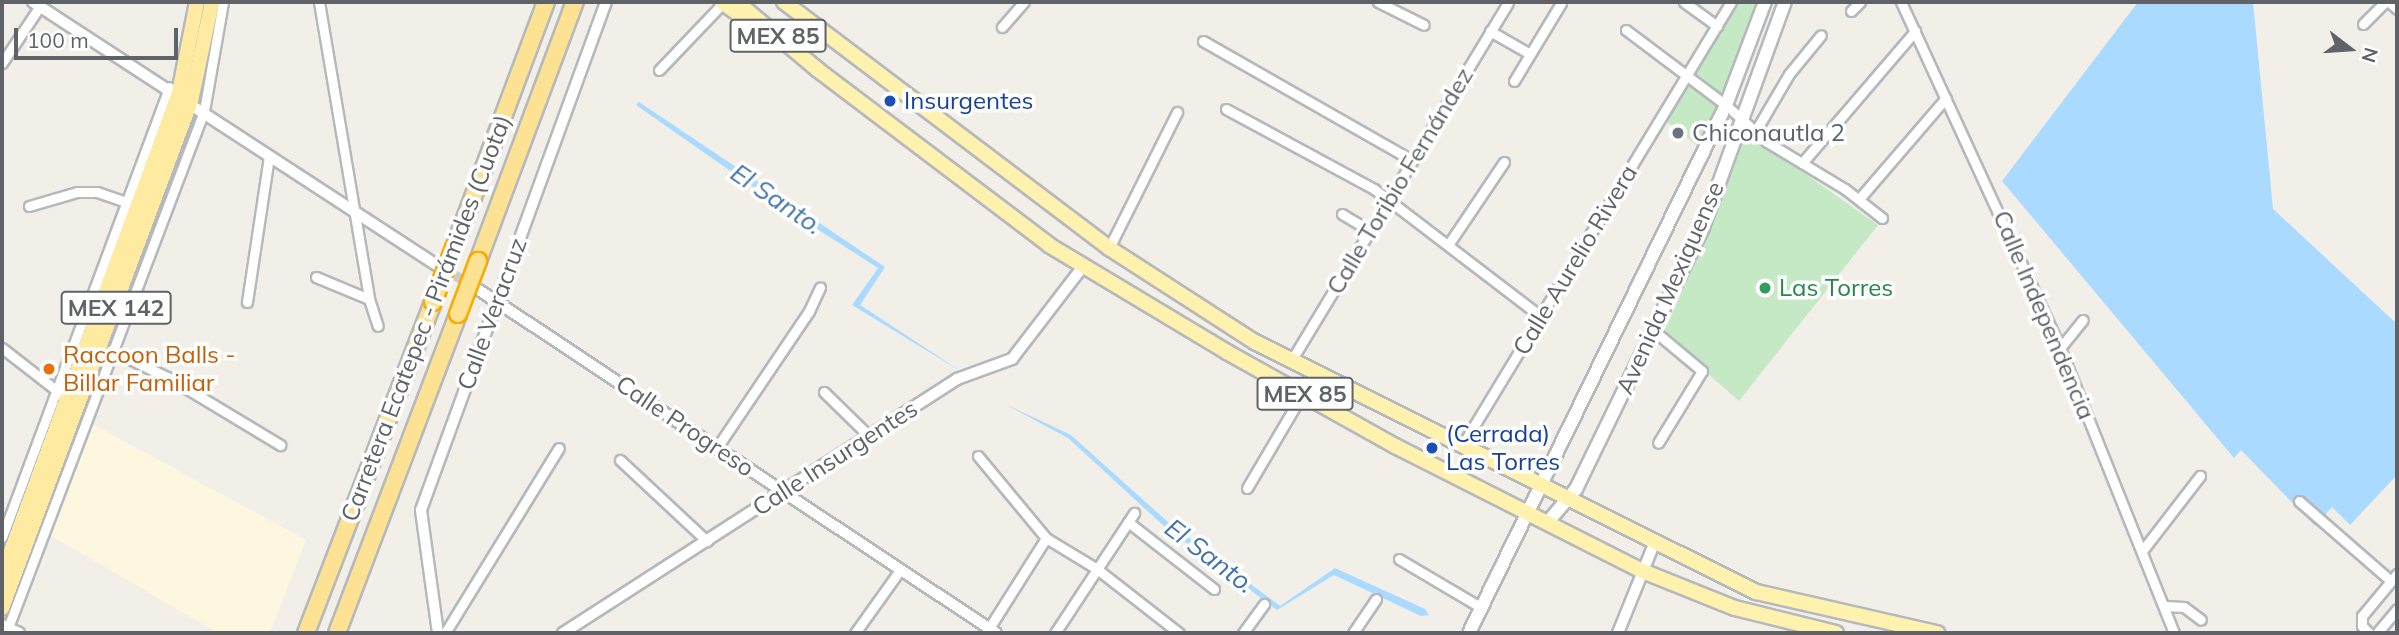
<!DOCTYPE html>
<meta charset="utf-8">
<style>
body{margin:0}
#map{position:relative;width:2399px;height:635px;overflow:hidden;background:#f1efe8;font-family:Mulish,sans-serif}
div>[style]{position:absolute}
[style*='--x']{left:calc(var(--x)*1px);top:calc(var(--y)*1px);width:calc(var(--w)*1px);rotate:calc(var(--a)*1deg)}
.commercial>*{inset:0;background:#fef7e0}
.green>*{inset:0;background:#c5e8c5}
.water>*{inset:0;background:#aadaff}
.tertiary-tunnel>*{height:10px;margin-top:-5px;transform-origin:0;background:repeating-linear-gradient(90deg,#ccccc8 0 10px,transparent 0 15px)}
.roads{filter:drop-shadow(2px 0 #b5b8bc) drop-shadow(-2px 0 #b5b8bc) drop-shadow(0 2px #b5b8bc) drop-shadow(0 -2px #b5b8bc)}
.minor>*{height:9px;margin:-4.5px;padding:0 4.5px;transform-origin:4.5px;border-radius:4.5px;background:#fff}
.tertiary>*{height:10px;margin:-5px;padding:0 5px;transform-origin:5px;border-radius:5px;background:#fff}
.secondary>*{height:12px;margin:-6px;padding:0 6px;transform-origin:6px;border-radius:6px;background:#fff}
.primary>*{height:14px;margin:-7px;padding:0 7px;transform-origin:7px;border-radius:7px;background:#fff2af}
.trunk>*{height:14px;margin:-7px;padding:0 7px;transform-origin:7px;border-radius:7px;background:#feeaa1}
.motorway>*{height:16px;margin:-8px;padding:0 8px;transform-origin:8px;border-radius:8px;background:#fde293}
.bridges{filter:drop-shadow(2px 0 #f9ab00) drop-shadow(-2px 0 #f9ab00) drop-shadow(0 2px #f9ab00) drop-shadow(0 -2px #f9ab00)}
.motorway-bridge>*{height:16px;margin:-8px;padding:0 8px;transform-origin:8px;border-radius:8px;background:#fde293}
.dots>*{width:19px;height:19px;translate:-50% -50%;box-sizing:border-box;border:4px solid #fff;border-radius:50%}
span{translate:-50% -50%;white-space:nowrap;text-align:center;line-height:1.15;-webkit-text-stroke:7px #fff;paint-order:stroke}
.shield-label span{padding:2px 5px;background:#fff;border:2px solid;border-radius:5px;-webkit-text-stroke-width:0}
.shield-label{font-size:23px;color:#5f6368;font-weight:700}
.transit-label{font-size:24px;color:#164399}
.left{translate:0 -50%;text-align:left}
.worship-label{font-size:24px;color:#5b616d}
.street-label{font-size:24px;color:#5f6368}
.leisure-label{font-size:24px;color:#27864d}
.food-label{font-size:24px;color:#c56008}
.water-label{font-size:26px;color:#4174aa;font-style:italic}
.frame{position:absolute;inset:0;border:4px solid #5f6368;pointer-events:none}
.north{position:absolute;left:2315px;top:14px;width:70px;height:70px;-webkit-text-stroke:5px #fff;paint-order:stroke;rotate:107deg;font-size:19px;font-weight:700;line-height:28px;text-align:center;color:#5f6368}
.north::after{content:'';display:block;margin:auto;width:24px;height:32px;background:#5f6368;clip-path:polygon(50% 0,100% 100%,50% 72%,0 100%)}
.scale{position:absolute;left:14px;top:28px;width:164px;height:32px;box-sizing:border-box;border:4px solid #5f6368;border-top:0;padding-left:9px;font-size:21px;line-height:24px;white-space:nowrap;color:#5f6368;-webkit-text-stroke:5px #fff;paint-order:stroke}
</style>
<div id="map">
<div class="commercial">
<i style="clip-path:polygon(87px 421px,306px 540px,270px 633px,218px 633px,45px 532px)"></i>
</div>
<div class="green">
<i style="clip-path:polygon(1735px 2px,1759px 2px,1723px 98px,1699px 147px,1667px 122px)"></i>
<i style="clip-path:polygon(1744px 131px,1878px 225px,1739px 401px,1663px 334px,1709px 231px)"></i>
</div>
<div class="water">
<i style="clip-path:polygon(2138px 2px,2253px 2px,2273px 209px,2397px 324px,2397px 475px,2350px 525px,2332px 507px,2315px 526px,2241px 450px,2234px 458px,2002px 181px)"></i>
<i style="clip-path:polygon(639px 102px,885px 267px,860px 305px,962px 372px,852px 305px,878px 268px,772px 200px,636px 105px)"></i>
<i style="clip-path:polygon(1005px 404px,1071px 435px,1169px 523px,1280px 606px,1335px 568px,1425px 609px,1429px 615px,1421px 616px,1334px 575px,1277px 610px,1165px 527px,1068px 438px)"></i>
</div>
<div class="tertiary-tunnel">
<i style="--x:442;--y:268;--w:36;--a:30"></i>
</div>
<div class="roads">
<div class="minor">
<i style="--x:319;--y:2;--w:301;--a:80.4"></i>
<i style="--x:369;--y:299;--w:28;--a:72"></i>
<i style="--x:1378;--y:2;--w:51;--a:26.6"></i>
<i style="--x:1684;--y:2;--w:41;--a:36"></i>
<i style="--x:1901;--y:2;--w:381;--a:65.3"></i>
<i style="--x:2060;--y:348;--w:307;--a:68.2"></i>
<i style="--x:2389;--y:2;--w:11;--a:41"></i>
<i style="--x:1851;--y:11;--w:13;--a:-45"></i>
<i style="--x:2363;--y:24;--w:31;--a:-45"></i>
<i style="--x:1002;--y:27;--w:33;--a:-49"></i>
<i style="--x:1626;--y:30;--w:125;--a:36.9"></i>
<i style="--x:1726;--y:105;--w:55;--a:42.1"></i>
<i style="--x:1767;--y:142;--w:91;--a:31.1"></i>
<i style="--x:1845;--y:189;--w:47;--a:38.1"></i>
<i style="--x:1490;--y:31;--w:46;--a:29.9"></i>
<i style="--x:1203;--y:41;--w:241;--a:29.7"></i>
<i style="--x:2;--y:63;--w:69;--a:-56.3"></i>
<i style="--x:659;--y:70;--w:93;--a:-46.3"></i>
<i style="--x:1514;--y:81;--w:91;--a:-58.9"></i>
<i style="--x:1226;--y:109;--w:168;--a:28.4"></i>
<i style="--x:1374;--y:189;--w:209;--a:37.4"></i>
<i style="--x:1755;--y:132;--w:67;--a:-59.6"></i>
<i style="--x:1789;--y:74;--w:50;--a:-50.6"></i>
<i style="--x:1802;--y:163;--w:174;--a:-49.4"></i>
<i style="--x:1859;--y:199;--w:133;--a:-49.3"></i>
<i style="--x:29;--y:206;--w:50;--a:-16.3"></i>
<i style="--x:77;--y:192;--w:20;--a:0"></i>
<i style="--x:97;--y:192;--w:34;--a:19"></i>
<i style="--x:1342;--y:214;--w:33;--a:31"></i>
<i style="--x:1448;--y:245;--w:100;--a:-56"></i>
<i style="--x:1109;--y:248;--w:152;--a:-63.4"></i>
<i style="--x:316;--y:277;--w:57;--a:22.5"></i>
<i style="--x:247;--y:302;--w:148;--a:-81.4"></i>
<i style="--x:1653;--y:330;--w:64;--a:39.9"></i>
<i style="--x:1702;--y:371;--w:84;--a:121.4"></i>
<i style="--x:2;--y:348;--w:75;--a:37.9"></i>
<i style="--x:2060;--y:348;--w:36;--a:-51"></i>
<i style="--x:111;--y:350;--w:64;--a:25.8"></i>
<i style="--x:169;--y:378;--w:130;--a:31.1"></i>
<i style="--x:1291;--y:361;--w:419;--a:-58.8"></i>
<i style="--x:824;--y:392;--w:63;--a:44.4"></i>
<i style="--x:1463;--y:444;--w:517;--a:-58.77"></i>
<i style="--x:718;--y:446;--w:163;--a:-56"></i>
<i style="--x:809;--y:311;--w:26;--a:-65"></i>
<i style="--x:978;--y:456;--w:107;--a:50.3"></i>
<i style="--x:1046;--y:538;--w:60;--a:31.3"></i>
<i style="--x:1097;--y:569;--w:104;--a:38"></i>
<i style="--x:620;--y:460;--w:119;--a:43"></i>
<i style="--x:1247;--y:488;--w:110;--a:-59.5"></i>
<i style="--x:2299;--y:501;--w:122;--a:41"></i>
<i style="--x:1128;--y:522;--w:109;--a:37.9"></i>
<i style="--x:2;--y:537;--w:480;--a:-69.6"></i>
<i style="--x:2142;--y:551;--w:95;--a:-52.3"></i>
<i style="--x:1399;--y:559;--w:96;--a:30.6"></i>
<i style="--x:2165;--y:606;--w:19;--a:3"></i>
<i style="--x:2184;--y:607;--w:21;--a:37"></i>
<i style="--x:6;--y:633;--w:558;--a:-69.23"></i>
<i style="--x:204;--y:111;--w:111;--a:-80.1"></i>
<i style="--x:445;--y:633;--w:217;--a:-58.4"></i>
<i style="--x:855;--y:633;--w:77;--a:-54.5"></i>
<i style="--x:986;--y:633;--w:112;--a:-57.7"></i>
<i style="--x:1055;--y:633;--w:144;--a:-56.6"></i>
<i style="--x:1243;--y:633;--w:36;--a:-54"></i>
<i style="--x:1353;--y:633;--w:41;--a:-55.9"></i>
<i style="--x:2369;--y:633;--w:10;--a:-135"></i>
<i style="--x:2362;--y:626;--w:10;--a:-90"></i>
<i style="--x:2362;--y:616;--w:55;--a:-50.2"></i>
<i style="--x:2377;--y:633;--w:31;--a:-50"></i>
</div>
<div class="tertiary">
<i style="--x:33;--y:2;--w:482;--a:33.1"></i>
<i style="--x:479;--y:290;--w:620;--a:33.56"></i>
<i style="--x:2;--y:625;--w:19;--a:25"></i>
<i style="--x:438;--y:633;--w:124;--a:-97.9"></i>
<i style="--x:421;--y:510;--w:541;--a:-69.99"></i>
<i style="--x:563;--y:633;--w:469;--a:-32.8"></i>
<i style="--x:957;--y:379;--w:59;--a:-20"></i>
<i style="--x:1012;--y:359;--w:118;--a:-52.5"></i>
<i style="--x:1618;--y:633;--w:96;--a:-68"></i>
</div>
<div class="secondary">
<i style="--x:1547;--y:523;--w:45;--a:-49.5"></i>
<i style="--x:1576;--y:489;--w:291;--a:-64.1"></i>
<i style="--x:1703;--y:227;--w:239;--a:-70"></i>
<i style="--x:1469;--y:633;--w:587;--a:-64.05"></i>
<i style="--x:1726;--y:105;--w:110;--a:-69.3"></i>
</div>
<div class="primary">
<i style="--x:722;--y:2;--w:26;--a:36"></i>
<i style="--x:737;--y:2;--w:106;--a:40"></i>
<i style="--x:818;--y:70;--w:290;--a:37.1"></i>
<i style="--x:1049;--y:245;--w:208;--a:31"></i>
<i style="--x:1227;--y:352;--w:193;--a:29.2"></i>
<i style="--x:1395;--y:446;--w:275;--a:26.8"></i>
<i style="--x:1640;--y:570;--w:102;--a:21.8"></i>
<i style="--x:1735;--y:608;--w:104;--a:13.9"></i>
<i style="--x:784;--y:2;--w:408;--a:37.1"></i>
<i style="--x:1109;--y:248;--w:174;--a:32.8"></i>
<i style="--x:1255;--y:342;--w:560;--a:26.52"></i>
<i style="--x:1756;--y:592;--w:186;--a:12.8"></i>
</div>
<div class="trunk">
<i style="--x:2;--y:576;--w:514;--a:-69.87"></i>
<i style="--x:179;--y:93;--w:93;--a:-78.8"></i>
<i style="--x:2;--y:608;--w:541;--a:-69.56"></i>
<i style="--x:191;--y:101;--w:101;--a:-78"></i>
</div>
<div class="motorway">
<i style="--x:454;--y:248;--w:263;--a:-69.5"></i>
<i style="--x:478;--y:261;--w:277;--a:-69.5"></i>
<i style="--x:306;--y:633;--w:355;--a:-69"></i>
<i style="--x:337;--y:633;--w:341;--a:-69.2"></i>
</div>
</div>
<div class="bridges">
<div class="motorway-bridge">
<i style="--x:433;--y:302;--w:58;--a:-68.7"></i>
<i style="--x:458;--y:314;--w:57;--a:-69.3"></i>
</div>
</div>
<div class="dots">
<i style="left:890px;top:101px;background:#1a4fb4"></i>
<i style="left:1678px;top:133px;background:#6b7280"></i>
<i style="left:1765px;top:288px;background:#2e9e5b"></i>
<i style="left:49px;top:369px;background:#e8710a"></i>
<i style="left:1432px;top:448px;background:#1a4fb4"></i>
</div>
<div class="shield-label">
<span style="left:778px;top:36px">MEX 85</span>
<span style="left:116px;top:308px">MEX 142</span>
<span style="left:1305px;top:394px">MEX 85</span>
</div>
<div class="transit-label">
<span class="left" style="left:904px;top:101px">Insurgentes</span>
<span class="left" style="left:1446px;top:448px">(Cerrada)<br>Las Torres</span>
</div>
<div class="worship-label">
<span class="left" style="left:1692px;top:133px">Chiconautla 2</span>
</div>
<div class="street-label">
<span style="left:1400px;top:181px;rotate:-59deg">Calle Toribio Fernández</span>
<span style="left:1575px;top:260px;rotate:-59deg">Calle Aurelio Rivera</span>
<span style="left:1670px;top:288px;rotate:-66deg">Avenida Mexiquense</span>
<span style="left:492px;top:314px;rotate:-70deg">Calle Veracruz</span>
<span style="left:2044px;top:315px;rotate:67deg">Calle Independencia</span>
<span style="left:426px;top:318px;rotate:-69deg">Carretera Ecatepec - Pirámides (Cuota)</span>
<span style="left:685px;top:426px;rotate:34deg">Calle Progreso</span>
<span style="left:835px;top:458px;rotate:-33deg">Calle Insurgentes</span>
</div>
<div class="leisure-label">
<span class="left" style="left:1779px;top:288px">Las Torres</span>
</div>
<div class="food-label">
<span class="left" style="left:63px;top:369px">Raccoon Balls -<br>Billar Familiar</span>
</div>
<div class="water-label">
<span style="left:777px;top:199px;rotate:34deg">El Santo.</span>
<span style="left:1210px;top:556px;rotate:37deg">El Santo.</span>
</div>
<div class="frame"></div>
<div class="north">N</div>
<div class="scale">100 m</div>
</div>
